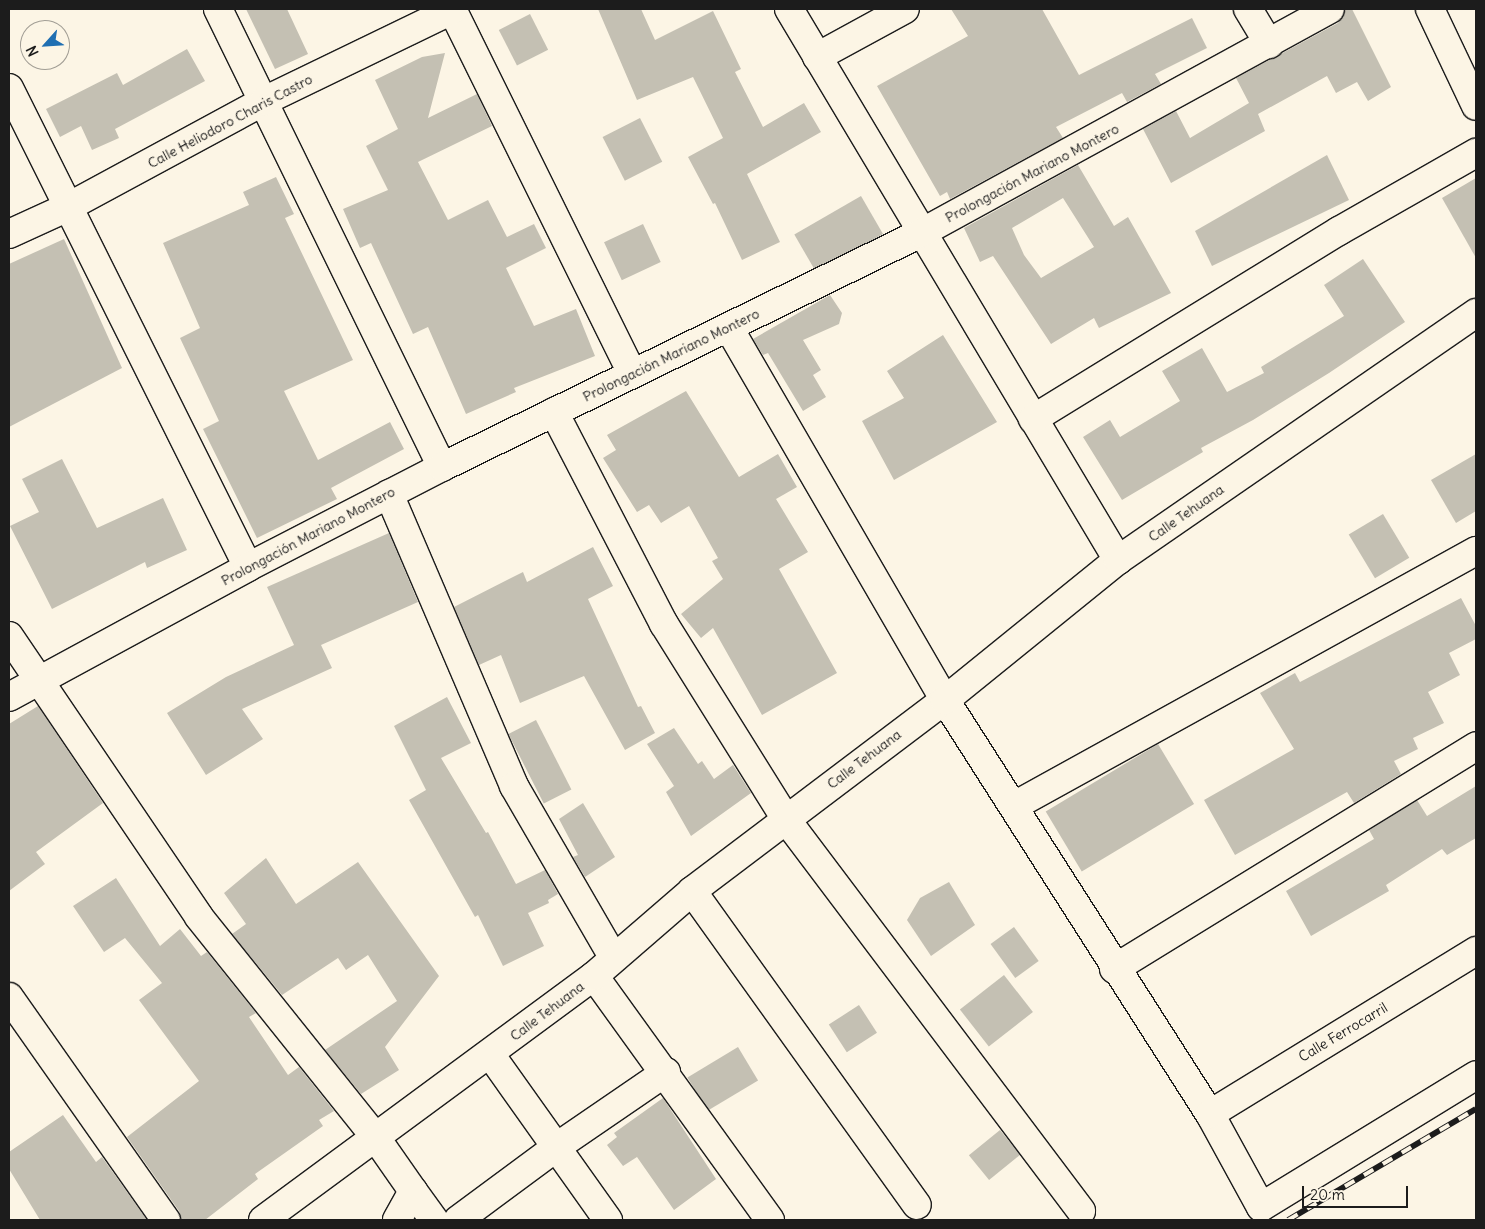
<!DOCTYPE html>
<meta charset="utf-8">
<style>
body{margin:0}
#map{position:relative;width:1485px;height:1229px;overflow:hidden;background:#fcf5e5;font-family:Delius,sans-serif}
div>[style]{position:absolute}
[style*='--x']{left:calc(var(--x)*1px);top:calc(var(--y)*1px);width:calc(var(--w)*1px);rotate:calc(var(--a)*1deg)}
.building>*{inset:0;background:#c4c0b3;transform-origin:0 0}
.roads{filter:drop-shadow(1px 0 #1c1c1c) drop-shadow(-1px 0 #1c1c1c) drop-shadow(0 1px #1c1c1c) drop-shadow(0 -1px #1c1c1c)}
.street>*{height:28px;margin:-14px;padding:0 14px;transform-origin:14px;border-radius:14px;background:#fcf5e5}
.rail>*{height:5.5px;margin-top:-2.75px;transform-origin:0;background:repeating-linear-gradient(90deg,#fcf5e5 0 11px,#1c1c1c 0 22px);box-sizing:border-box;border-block:1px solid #1c1c1c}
span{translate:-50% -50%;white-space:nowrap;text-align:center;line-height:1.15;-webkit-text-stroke:5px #fcf5e5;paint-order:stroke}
.street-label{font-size:14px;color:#1c1c1c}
.frame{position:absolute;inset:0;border:10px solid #1c1c1c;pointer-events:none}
.north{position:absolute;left:20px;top:20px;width:50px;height:50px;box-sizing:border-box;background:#fcf5e5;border:1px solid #a29e95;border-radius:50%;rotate:244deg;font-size:14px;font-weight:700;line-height:20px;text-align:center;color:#1c1c1c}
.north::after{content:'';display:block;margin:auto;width:18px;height:22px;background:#1f6fb2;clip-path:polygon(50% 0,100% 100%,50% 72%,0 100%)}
.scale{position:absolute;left:1302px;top:1186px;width:106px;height:22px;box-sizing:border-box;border:2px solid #1c1c1c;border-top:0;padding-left:6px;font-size:15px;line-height:18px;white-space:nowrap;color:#1c1c1c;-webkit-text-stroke:4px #fcf5e5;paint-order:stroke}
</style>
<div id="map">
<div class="building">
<i style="clip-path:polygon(246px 9px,287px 9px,308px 54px,275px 69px)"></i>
<i style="clip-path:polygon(598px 9px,641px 9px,655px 40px,713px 11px,741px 69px,735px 72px,763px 127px,804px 103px,821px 132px,747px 174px,780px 242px,742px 260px,715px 203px,713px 204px,688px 157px,723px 138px,693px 77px,637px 100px)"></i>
<i style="clip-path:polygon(951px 9px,1042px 9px,1079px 75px,1192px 18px,1207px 48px,1155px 74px,1161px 84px,1127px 102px,1122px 93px,1056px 127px,1063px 138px,950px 199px,947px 192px,940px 196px,877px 86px,968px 36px)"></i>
<i style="clip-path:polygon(1346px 9px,1352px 9px,1391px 87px,1368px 101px,1357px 82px,1336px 93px,1327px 76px,1258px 114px,1265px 131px,1171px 183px,1143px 129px,1176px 111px,1190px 138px,1249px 103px,1236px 78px,1338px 23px)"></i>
<i style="left:530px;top:14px;width:40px;height:35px;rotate:63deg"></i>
<i style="clip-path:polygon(187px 49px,205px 81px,115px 129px,119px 138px,92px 150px,81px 126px,60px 137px,46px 109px,117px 73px,123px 85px)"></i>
<i style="clip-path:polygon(445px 53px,428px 118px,477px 94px,492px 126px,418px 162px,448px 220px,488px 200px,507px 237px,534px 224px,546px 248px,506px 268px,534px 326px,576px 309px,595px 356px,514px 388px,516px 392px,466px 414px,428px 327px,413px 334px,371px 243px,360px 248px,343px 209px,388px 190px,366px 146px,398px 129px,375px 80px,422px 57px)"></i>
<i style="left:640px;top:118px;width:49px;height:42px;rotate:63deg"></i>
<i style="clip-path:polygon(1327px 155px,1349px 200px,1212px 266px,1195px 231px)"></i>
<i style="clip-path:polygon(evenodd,1078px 165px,1114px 226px,1128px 217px,1171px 293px,1099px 328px,1094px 318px,1051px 344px,993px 256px,980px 262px,964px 228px,1078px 165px,1063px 198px,1094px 247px,1041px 278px,1024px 255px,1012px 228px,1063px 198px)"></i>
<i style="clip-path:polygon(276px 177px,294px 214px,285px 218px,353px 360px,284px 391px,318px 460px,390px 422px,404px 449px,331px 488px,337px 499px,257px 538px,203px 429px,219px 421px,180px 338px,200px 328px,163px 243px,249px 205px,243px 192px)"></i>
<i style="clip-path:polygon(1476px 178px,1476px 258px,1442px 198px)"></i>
<i style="left:861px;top:196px;width:44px;height:77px;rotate:60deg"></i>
<i style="left:643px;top:224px;width:42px;height:43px;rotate:65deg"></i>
<i style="clip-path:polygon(64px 239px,122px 368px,9px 427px,9px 264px)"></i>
<i style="clip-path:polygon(1363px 259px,1405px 322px,1329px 373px,1253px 420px,1201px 448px,1203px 452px,1122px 500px,1083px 437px,1110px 420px,1120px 437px,1180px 401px,1162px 371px,1202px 348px,1227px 392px,1264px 373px,1261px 367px,1344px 316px,1324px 285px)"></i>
<i style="clip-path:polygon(830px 295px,842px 313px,839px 324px,803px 340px,821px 370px,813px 375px,826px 397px,803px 411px,768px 353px,763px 355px,753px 339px)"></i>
<i style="clip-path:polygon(943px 335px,997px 422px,894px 480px,862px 421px,904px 398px,887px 371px)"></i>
<i style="clip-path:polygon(686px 391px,739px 477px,778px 454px,797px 487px,776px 499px,808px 552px,779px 569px,837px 673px,762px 715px,713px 628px,701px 638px,681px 614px,723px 579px,712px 561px,718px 558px,689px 506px,661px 523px,649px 505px,637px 512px,603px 458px,616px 450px,607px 435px)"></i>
<i style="clip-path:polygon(1476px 454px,1476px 511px,1456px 523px,1431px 480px)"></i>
<i style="clip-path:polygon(62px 459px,97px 528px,163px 498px,187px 550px,147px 568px,145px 562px,52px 609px,10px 526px,39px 512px,22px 479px)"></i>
<i style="left:1383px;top:514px;width:51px;height:40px;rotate:59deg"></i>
<i style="clip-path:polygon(389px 533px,418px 602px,321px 645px,332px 668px,242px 709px,263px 739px,206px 775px,167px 713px,226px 677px,294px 645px,267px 587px)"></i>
<i style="clip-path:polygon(593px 547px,613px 586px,588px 599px,638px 707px,641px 706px,655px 733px,625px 750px,584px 676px,520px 703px,501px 655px,479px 665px,454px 607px,523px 572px,527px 582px)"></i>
<i style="clip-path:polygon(1461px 598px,1476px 626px,1476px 639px,1449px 653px,1460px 675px,1428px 692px,1444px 723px,1413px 738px,1418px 749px,1394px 761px,1401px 774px,1354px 803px,1347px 792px,1235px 855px,1204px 800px,1294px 749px,1260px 693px,1295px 673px,1300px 682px)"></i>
<i style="clip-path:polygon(447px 697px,471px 743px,441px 758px,486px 833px,488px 832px,516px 884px,545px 870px,558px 894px,548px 900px,549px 903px,528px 913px,544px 946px,503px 966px,478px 915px,475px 917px,409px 800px,426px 790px,394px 726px)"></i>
<i style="clip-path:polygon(38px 706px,103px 803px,36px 852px,45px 864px,9px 891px,9px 724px)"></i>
<i style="left:536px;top:720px;width:78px;height:31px;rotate:63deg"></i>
<i style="clip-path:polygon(674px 728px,698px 764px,702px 761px,714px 779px,733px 765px,751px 793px,691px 836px,666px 792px,674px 786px,647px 744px)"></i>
<i style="left:1158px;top:744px;width:70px;height:131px;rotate:59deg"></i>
<i style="clip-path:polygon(1476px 786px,1476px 838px,1447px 855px,1442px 849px,1386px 885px,1389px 891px,1311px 936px,1286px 891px,1374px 839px,1369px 830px,1417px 800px,1427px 816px)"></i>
<i style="clip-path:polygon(583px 803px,615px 857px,585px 877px,573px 857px,578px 855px,559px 819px)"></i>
<i style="clip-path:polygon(266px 858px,296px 904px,358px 862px,439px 976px,385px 1047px,399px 1070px,361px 1094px,325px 1050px,397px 1001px,368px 955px,346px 970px,338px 958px,282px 995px,232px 934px,246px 924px,224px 893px)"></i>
<i style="clip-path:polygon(116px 878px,160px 946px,180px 929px,201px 956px,207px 952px,256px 1013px,249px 1017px,288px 1075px,299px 1067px,334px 1111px,319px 1120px,323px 1126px,255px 1174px,258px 1179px,205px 1220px,181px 1220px,179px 1211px,127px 1137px,199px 1081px,139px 1000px,162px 983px,125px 938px,104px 952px,73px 906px)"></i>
<i style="clip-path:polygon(949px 882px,975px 925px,931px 956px,907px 920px,920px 898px)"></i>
<i style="left:1014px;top:927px;width:42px;height:29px;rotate:54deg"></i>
<i style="left:1004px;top:975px;width:47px;height:56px;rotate:52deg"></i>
<i style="left:859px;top:1005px;width:33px;height:36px;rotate:57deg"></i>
<i style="left:738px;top:1047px;width:39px;height:59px;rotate:59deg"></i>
<i style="clip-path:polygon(663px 1098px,716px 1179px,674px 1210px,637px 1157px,623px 1166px,607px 1145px,617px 1137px,614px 1133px)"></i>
<i style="clip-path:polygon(63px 1115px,96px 1162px,102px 1157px,147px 1220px,40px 1220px,9px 1169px,9px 1152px)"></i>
<i style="left:1000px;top:1130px;width:32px;height:40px;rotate:51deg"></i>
</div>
<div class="roads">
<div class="street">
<i style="--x:218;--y:9;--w:510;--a:63.94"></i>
<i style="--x:452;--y:9;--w:406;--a:63.7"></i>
<i style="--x:789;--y:9;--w:642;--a:59.16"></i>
<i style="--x:1248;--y:9;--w:41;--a:59"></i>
<i style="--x:1430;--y:9;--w:107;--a:64.6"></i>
<i style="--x:817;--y:57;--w:100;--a:-28.6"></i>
<i style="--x:9;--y:88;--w:535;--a:63.48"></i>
<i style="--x:9;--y:234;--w:65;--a:-24.6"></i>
<i style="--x:68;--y:207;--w:223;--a:-28.4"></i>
<i style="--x:264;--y:101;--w:209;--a:-25.8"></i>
<i style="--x:729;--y:328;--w:430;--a:59.9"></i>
<i style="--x:945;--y:700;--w:492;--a:57.4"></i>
<i style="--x:1210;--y:1114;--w:106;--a:61.3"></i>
<i style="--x:1261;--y:1207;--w:252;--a:-31.5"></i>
<i style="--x:554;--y:412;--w:239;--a:62.6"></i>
<i style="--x:664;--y:624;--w:229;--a:58"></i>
<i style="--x:785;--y:818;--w:492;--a:53"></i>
<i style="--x:1033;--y:419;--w:359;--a:-31.6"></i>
<i style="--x:1339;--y:231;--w:158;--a:-29.7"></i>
<i style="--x:389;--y:494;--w:318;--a:66.8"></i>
<i style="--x:514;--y:786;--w:198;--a:59.9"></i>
<i style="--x:9;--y:636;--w:339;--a:55.9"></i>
<i style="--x:199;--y:917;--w:283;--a:51.3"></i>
<i style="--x:376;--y:1138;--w:65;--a:55.1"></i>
<i style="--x:413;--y:1191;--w:33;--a:119"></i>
<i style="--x:9;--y:697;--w:272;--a:-28.5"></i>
<i style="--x:248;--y:567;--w:218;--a:-27.3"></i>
<i style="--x:442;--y:467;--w:533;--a:-26.04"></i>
<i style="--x:921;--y:233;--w:466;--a:-28.7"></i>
<i style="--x:1014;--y:806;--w:528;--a:-28.9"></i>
<i style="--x:692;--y:891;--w:386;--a:54.4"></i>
<i style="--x:1114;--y:969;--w:425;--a:-31.6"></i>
<i style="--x:594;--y:976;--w:301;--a:54.2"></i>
<i style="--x:9;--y:997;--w:273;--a:54.9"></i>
<i style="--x:490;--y:1054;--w:204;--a:54.6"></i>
<i style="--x:1210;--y:1114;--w:312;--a:-31.5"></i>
<i style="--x:413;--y:1191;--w:36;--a:54"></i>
<i style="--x:263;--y:1220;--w:411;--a:-36.4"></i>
<i style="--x:594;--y:976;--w:130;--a:-40.9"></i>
<i style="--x:692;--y:891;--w:317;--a:-37.1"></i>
<i style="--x:945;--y:700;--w:223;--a:-39"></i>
<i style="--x:1118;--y:560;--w:435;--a:-34.6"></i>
<i style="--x:458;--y:1220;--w:124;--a:-36.5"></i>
<i style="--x:558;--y:1146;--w:131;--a:-34.4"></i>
</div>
</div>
<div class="rail">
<i style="--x:1288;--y:1220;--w:218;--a:-30.6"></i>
</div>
<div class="street-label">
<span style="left:230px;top:121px;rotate:-28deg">Calle Heliodoro Charis Castro</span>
<span style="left:1032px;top:173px;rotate:-28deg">Prolongación Mariano Montero</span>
<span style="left:671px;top:355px;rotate:-26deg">Prolongación Mariano Montero</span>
<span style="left:1186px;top:513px;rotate:-35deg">Calle Tehuana</span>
<span style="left:308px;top:536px;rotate:-28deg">Prolongación Mariano Montero</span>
<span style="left:864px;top:759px;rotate:-37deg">Calle Tehuana</span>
<span style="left:547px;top:1011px;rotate:-37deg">Calle Tehuana</span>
<span style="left:1343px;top:1032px;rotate:-31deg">Calle Ferrocarril</span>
</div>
<div class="frame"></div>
<div class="north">N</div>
<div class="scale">20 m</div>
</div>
